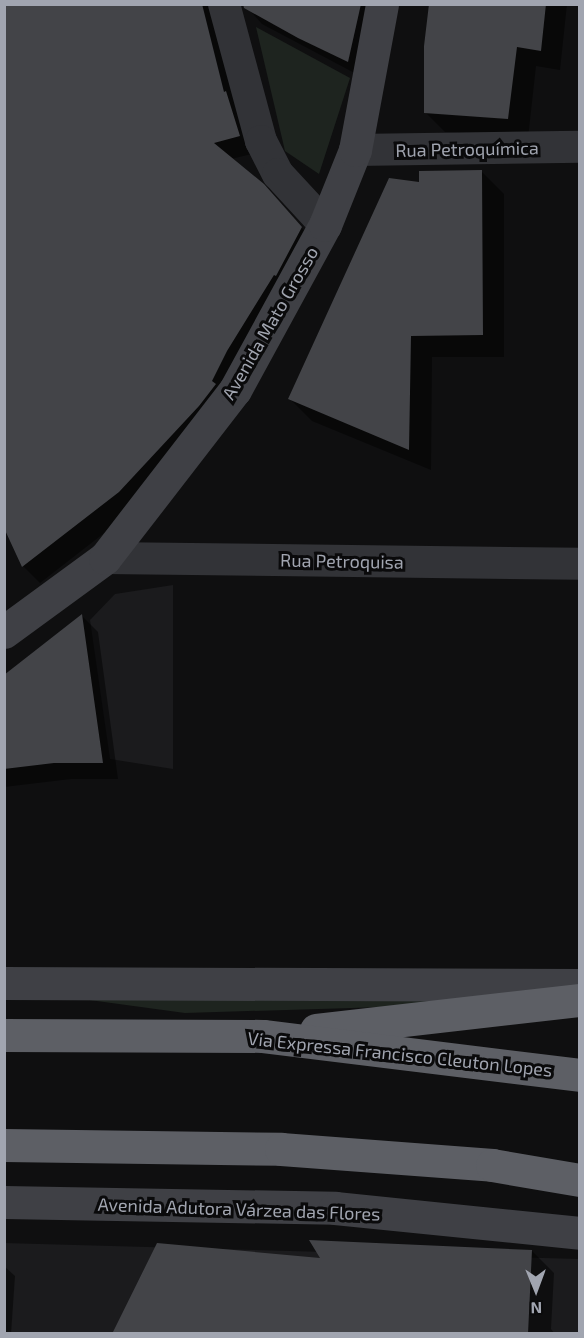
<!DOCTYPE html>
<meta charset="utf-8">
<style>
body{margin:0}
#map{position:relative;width:584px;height:1338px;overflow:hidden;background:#0f0f10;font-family:"Exo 2",sans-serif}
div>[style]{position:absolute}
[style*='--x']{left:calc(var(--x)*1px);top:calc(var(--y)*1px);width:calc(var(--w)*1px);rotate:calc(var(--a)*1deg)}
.built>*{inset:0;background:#1b1b1d}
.green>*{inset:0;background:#1e241f}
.shadow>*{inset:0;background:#0007}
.building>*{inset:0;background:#434448}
.street>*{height:32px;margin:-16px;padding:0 16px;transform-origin:16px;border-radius:16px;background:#323337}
.secondary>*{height:33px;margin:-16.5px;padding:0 16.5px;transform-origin:16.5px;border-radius:16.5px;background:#3f4045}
.highway>*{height:33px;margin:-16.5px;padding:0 16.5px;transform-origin:16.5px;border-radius:16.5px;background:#5d5f65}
span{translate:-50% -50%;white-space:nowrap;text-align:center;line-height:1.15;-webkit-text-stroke:6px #0a0a0b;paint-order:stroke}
.street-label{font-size:18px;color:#a1a5b0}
.frame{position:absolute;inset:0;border:6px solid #a1a5b0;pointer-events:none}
.north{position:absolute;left:506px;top:1260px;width:60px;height:60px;-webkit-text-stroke:4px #0a0a0b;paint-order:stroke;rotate:179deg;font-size:16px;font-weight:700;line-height:24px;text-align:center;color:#a1a5b0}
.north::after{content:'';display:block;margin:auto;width:21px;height:27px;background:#a1a5b0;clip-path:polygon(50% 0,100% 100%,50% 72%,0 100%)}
</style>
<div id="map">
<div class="built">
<i style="clip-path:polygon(173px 585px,173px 769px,110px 759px,90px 620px,115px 594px)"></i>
<i style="clip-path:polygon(4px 1243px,579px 1259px,579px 1333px,5px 1333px)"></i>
</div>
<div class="green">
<i style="clip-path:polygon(256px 27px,350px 78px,319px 174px,285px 151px)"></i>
<i style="clip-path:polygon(445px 995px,450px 1005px,185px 1013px,60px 996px)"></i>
</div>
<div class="shadow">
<i style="clip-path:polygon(4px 4px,214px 4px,256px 153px,231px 159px,268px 192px,318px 245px,135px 509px,40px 583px,24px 567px,4px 525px)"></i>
<i style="clip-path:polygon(244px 4px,388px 4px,364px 78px,262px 24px)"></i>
<i style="clip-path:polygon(430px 4px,567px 4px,560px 70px,536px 66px,528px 138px,445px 132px,425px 112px)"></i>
<i style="clip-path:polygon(482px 172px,504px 194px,504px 357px,432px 357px,431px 470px,312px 421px,290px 399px,420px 184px)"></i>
<i style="clip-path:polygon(82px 616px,98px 632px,118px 779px,71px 779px,4px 787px,4px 677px)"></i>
<i style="clip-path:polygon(532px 1251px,554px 1273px,551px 1329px,555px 1334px,118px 1334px,323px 1260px)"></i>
<i style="clip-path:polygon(4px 1266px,15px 1276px,11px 1334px,4px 1334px)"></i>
</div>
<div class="building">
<i style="clip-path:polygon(4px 4px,202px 4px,224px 92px,226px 91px,240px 136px,214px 143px,264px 184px,302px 227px,276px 276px,274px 275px,227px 351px,212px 381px,216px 384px,199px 406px,119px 492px,22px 567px,4px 528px)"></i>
<i style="clip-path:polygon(243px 4px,361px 4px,348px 62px,298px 38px,244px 8px)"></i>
<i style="clip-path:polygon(429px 4px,546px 4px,541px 51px,517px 47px,508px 119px,424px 113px,424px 46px)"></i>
<i style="clip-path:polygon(482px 170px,483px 335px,411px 336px,409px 450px,288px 399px,389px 178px,419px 182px,419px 171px)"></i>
<i style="clip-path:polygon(82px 614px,103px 763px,54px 763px,4px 769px,4px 675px)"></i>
<i style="clip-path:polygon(309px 1240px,532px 1250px,528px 1334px,112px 1334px,157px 1243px,320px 1258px)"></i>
</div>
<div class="street">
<i style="--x:224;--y:4;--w:142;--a:74.9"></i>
<i style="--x:261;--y:141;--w:37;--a:63"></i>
<i style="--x:278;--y:174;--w:69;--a:47.3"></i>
<i style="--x:355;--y:150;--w:225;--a:-0.8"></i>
<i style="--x:105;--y:558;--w:475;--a:0.7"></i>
</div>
<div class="secondary">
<i style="--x:4;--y:632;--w:125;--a:-36.2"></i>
<i style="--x:105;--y:558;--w:212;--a:-52.3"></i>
<i style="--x:235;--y:390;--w:188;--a:-61.4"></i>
<i style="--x:325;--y:225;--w:81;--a:-68.2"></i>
<i style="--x:355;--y:150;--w:148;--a:-79.5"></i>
<i style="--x:4;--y:983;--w:576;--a:0.2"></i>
<i style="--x:4;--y:1202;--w:331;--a:1"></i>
<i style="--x:335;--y:1208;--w:246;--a:5.8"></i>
</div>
<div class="highway">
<i style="--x:316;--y:1030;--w:266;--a:-6.5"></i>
<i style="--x:4;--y:1035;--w:259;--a:0.2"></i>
<i style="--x:263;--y:1036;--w:319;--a:7"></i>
<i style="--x:4;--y:1145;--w:277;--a:0.8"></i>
<i style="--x:281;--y:1149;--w:212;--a:4.3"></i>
<i style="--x:492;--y:1165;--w:89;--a:9.7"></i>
</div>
<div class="street-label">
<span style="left:467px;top:149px;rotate:-1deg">Rua Petroquímica</span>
<span style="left:270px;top:323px;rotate:-60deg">Avenida Mato Grosso</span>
<span style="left:342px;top:561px;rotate:1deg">Rua Petroquisa</span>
<span style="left:400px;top:1054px;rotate:6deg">Via Expressa Francisco Cleuton Lopes</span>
<span style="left:239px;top:1209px;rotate:2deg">Avenida Adutora Várzea das Flores</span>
</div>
<div class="frame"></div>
<div class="north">N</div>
</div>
